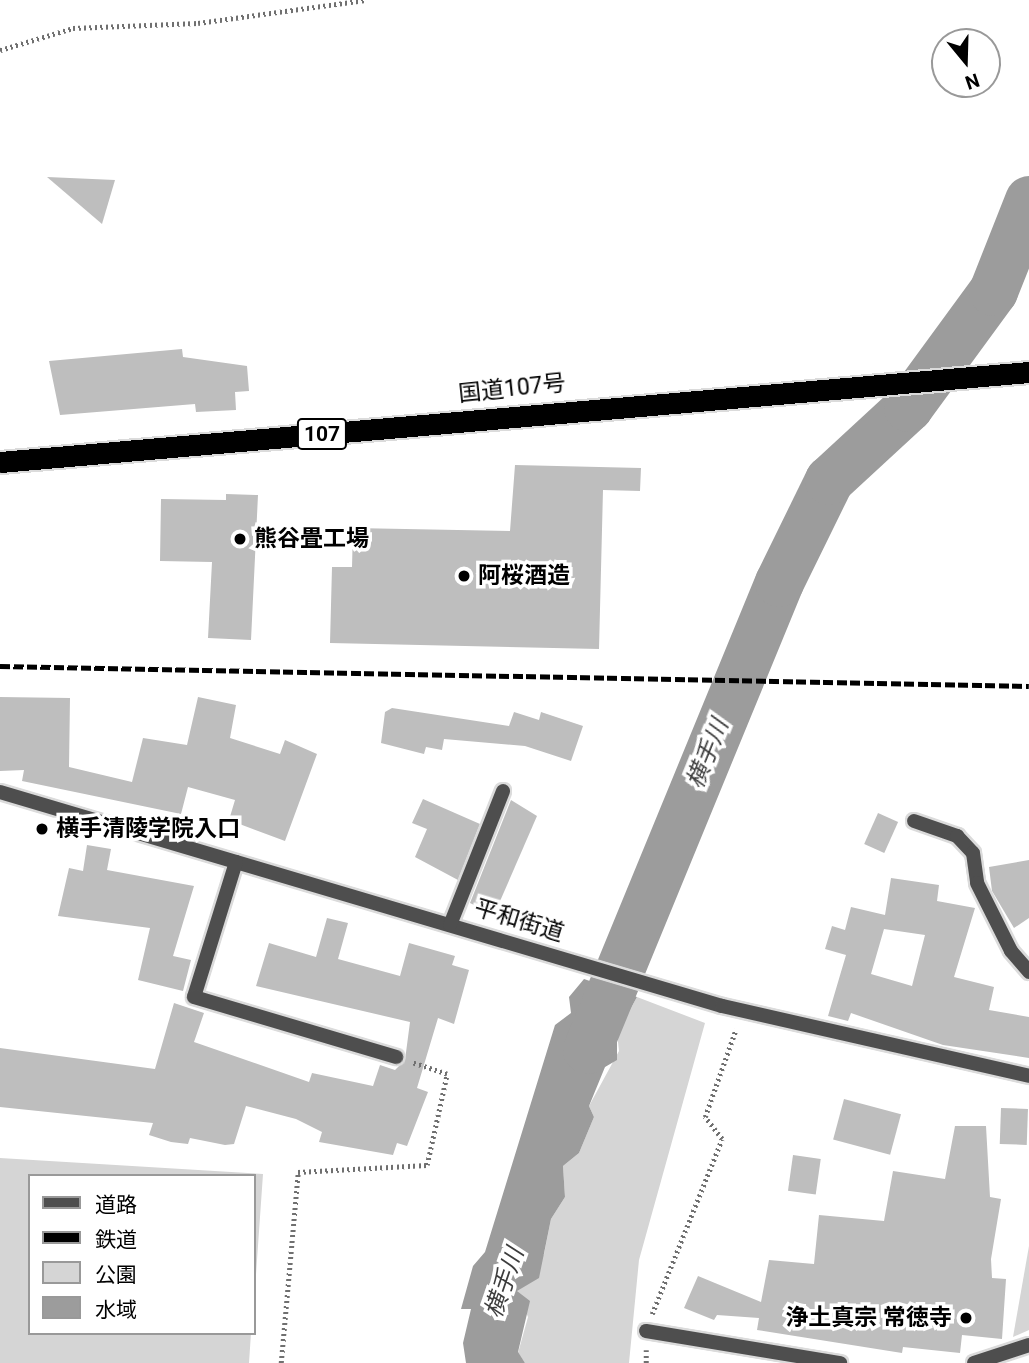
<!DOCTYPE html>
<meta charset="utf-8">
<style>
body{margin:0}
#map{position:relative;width:1029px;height:1363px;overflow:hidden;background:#fff;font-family:Roboto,"Noto Sans JP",sans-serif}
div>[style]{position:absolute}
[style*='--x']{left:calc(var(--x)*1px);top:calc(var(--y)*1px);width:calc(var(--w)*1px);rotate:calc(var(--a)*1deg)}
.green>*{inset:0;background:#d5d5d5}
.water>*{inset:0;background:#9c9c9c}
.river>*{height:49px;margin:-24.5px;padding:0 24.5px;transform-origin:24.5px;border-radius:24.5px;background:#9c9c9c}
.building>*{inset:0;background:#bebebe;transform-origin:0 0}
.path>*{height:4.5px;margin-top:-2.25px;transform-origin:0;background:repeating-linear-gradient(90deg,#707070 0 2px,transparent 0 5.5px)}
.roads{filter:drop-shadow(2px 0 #dbdbdb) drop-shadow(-2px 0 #dbdbdb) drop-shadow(0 2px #dbdbdb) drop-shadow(0 -2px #dbdbdb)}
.street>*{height:14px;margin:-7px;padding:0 7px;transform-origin:7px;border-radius:7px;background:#4e4e4e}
.highway>*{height:21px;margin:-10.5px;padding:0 10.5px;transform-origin:10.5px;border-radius:10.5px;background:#000}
.rail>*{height:5px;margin-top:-2.5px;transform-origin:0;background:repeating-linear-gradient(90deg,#000 0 10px,transparent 0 13.5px)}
.dots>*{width:19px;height:19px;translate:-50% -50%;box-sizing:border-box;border:4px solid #fff;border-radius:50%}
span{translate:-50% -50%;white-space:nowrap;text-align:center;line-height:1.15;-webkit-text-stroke:7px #fff;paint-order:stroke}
.shield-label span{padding:2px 5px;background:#fff;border:2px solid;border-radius:5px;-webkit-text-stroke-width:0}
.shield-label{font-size:21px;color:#000;font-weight:700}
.street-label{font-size:23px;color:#000}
.poi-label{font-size:23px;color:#000;font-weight:700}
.left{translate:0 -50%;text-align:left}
.right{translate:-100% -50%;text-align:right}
.water-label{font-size:24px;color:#3d3d3d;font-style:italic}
.legend{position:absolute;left:28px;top:1174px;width:228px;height:161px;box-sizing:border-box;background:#fff;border:2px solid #999;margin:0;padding:9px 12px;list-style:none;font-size:21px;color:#000}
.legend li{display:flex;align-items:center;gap:14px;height:35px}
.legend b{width:35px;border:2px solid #999}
.north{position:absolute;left:931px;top:28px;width:70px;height:70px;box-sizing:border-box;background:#fff;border:2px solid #999;border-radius:50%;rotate:161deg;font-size:19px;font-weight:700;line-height:28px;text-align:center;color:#000}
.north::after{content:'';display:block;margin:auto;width:24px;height:32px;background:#000;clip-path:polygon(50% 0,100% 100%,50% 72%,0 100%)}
</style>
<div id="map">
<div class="green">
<i style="clip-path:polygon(637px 997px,705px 1023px,639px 1260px,629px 1363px,525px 1363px,518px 1353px,528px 1317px,517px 1291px,544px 1254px,551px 1219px,565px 1197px,563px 1166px,579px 1153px,594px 1117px,589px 1106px,619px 1051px,617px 1033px)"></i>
<i style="clip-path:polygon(0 1158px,263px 1174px,254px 1303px,254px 1176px,30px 1176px,30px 1333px,251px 1333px,249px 1363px,0 1363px)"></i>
<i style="clip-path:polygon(1029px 1246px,1029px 1330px,1013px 1337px)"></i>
</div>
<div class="water">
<i style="clip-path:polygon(584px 979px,637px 997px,617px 1033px,617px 1060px,605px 1067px,589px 1106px,594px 1117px,579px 1153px,563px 1166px,565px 1197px,551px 1219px,539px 1278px,517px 1291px,530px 1301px,518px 1352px,525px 1363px,466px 1363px,463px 1343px,471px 1309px,461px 1309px,473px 1266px,485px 1252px,555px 1025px,571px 1013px,569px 997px)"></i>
</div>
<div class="river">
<i style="--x:587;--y:1049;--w:505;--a:-67.65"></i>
<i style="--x:779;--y:582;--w:114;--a:-63.9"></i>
<i style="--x:829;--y:480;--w:108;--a:-42.7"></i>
<i style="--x:908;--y:407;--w:144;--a:-53.8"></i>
<i style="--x:993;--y:291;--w:98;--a:-68.4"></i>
</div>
<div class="building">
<i style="clip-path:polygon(47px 177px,115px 180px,102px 224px)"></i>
<i style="clip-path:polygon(182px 349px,183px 357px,247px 366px,249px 391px,235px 392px,236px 410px,196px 412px,195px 404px,60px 415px,49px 361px)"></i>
<i style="clip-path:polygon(515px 465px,641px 468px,640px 491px,603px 490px,599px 649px,330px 643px,332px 567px,352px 567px,353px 528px,510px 531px)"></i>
<i style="clip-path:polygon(226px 494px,258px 495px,251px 640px,208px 638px,212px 562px,160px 561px,161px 499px,226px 500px)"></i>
<i style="clip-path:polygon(0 697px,70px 698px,69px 767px,132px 782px,143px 738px,187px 745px,198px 697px,236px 705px,230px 738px,280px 754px,285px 740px,317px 754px,285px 841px,229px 820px,235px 800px,188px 787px,181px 814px,22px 781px,24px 770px,0 771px)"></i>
<i style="clip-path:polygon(392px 708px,509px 726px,514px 712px,539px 720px,541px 712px,583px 726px,571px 761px,525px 746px,444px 739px,442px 750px,426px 747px,424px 754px,381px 743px,385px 712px)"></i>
<i style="clip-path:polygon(423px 799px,480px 824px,458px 880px,415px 857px,427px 829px,412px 823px)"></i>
<i style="clip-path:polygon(511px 800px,537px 816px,494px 915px,470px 903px)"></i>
<i style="left:878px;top:813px;width:22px;height:34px;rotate:24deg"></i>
<i style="clip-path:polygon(87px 845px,111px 849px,107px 870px,194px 886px,173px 956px,191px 960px,183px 991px,138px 980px,150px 928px,58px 916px,69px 868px,83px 871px)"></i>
<i style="clip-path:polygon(1029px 860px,1029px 918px,1014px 928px,992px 891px,989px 867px)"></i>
<i style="clip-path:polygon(evenodd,891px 878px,939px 885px,937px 901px,975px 908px,954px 977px,994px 987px,989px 1010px,1029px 1017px,1029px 1058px,943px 1045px,851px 1013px,848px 1021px,828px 1016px,846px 955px,825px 949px,832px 926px,845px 930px,851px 907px,885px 915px,891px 878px,884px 929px,925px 935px,912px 986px,871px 974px,884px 929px)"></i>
<i style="clip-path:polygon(327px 918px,348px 923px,338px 959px,400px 976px,409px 943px,455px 956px,452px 965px,469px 970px,454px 1024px,438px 1018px,417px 1088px,428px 1092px,407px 1146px,397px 1143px,393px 1155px,319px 1142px,322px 1132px,296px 1119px,246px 1106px,234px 1144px,225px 1145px,190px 1138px,188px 1144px,171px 1142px,149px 1135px,153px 1123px,0 1107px,0 1048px,155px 1069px,174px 1003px,204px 1013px,194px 1042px,309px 1082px,312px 1073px,373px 1086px,380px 1065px,395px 1070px,405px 1060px,410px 1022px,256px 986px,269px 943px,316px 957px)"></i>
<i style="left:844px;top:1099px;width:59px;height:42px;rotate:15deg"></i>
<i style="left:1001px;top:1108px;width:27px;height:36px;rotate:2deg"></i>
<i style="clip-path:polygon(955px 1126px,986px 1126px,990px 1197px,1001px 1199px,991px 1259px,992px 1278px,1006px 1279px,1002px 1339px,962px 1335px,960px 1353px,903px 1347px,902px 1353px,757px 1330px,759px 1318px,717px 1315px,714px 1320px,684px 1308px,698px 1276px,761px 1302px,769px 1260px,814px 1264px,819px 1215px,884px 1221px,893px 1171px,945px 1179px)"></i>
<i style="left:793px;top:1155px;width:28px;height:36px;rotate:8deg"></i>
</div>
<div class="path">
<i style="--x:0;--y:50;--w:76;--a:-16.8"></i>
<i style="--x:73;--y:28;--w:125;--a:-2.3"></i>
<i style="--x:198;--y:23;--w:169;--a:-7.8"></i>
<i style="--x:652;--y:1314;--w:188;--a:-68.2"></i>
<i style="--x:722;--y:1139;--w:28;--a:-128"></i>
<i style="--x:705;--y:1117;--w:93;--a:-70.6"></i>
<i style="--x:281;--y:1363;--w:192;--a:-84.9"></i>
<i style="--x:298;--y:1172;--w:129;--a:-3.1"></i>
<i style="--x:427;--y:1165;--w:93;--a:-77.6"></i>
<i style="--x:447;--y:1074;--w:36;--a:-162"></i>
<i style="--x:646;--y:1363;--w:13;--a:-90"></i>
</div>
<div class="roads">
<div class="street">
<i style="--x:0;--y:792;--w:753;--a:16.51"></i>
<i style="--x:722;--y:1006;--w:315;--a:12.8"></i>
<i style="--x:914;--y:821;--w:46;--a:19.2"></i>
<i style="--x:957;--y:836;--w:23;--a:47"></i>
<i style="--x:973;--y:853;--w:30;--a:82"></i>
<i style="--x:977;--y:883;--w:76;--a:63.4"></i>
<i style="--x:1011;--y:951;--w:28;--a:49"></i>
<i style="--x:236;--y:862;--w:141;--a:107.3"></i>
<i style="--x:194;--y:997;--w:211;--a:16.5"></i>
<i style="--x:450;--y:925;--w:144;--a:-68.4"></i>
<i style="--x:646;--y:1331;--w:197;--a:9.4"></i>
<i style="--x:974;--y:1363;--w:58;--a:-18.1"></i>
</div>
<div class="highway">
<i style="--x:0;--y:462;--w:1033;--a:-5"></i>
</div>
</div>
<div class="rail">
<i style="--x:0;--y:666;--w:1029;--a:1.11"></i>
</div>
<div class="dots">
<i style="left:240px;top:539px;background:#000"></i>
<i style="left:464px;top:576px;background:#000"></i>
<i style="left:42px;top:829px;background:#000"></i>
<i style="left:966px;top:1318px;background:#000"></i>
</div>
<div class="shield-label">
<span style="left:322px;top:434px">107</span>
</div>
<div class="street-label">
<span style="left:512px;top:389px;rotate:-6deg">国道107号</span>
<span style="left:519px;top:921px;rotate:17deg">平和街道</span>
</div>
<div class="poi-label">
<span class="left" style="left:254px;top:539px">熊谷畳工場</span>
<span class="left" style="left:478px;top:576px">阿桜酒造</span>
<span class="left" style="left:56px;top:829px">横手清陵学院入口</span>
<span class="right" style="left:952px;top:1318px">浄土真宗 常徳寺</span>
</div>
<div class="water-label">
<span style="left:708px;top:754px;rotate:-68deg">横手川</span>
<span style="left:505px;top:1283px;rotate:-71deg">横手川</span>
</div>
<ul class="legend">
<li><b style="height:9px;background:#4e4e4e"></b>道路</li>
<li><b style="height:9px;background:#000"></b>鉄道</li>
<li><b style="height:19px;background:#d5d5d5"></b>公園</li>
<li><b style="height:19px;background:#9c9c9c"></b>水域</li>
</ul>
<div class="north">N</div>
</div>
